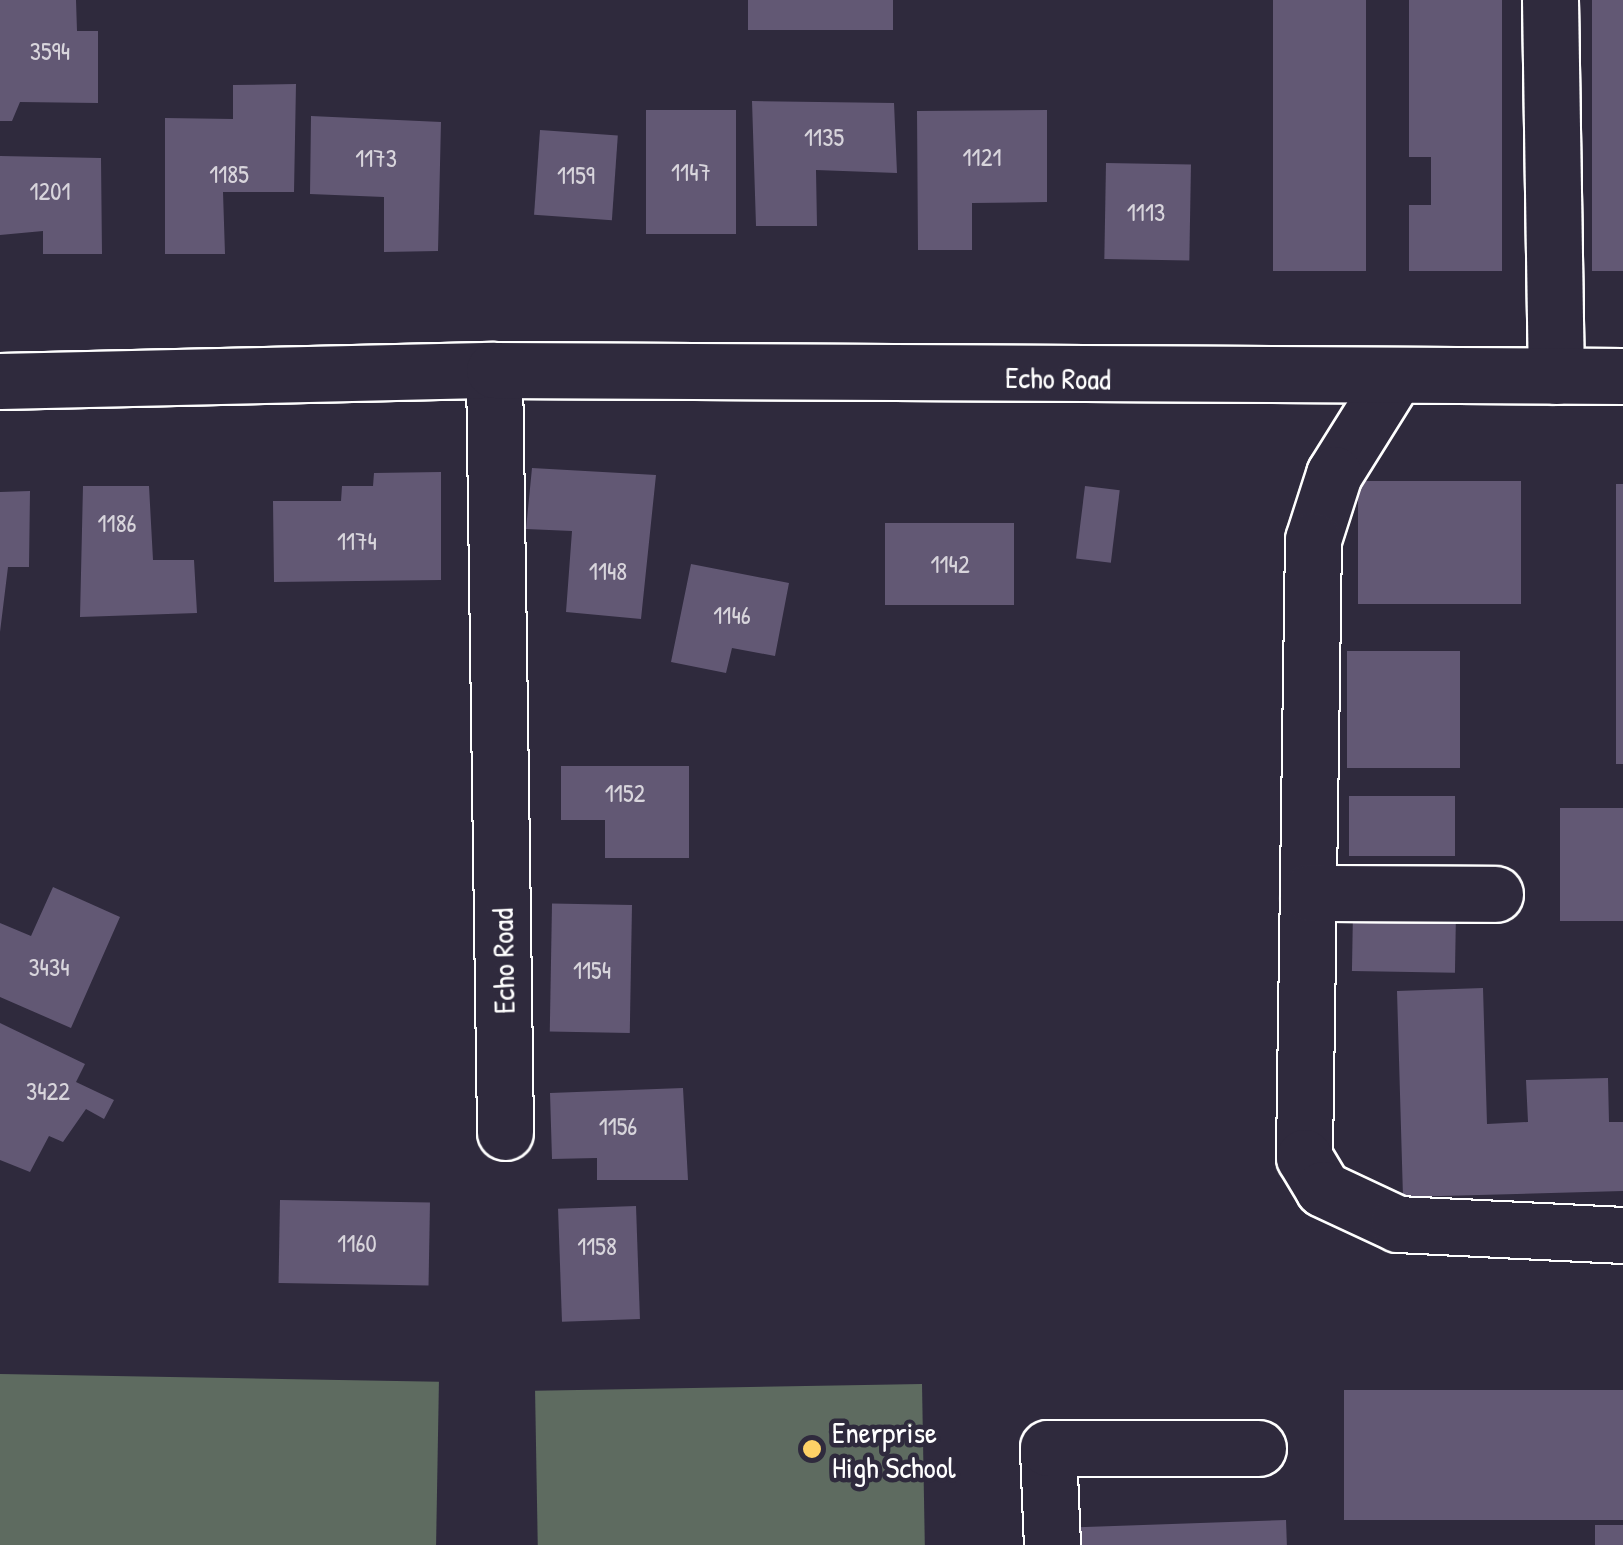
<!DOCTYPE html>
<style>
body{margin:0}
#map{position:relative;width:1623px;height:1545px;overflow:hidden;background:#2f2a3d;font-family:"Patrick Hand",sans-serif}
div>[style]{position:absolute}
[style*='--x']{left:calc(var(--x)*1px);top:calc(var(--y)*1px);width:calc(var(--w)*1px);rotate:calc(var(--a)*1deg)}
.green>*{inset:0;background:#5e6b60;transform-origin:0 0}
.building>*{inset:0;background:#625874;transform-origin:0 0}
.roads{filter:drop-shadow(2px 0 #fff) drop-shadow(-2px 0 #fff) drop-shadow(0 2px #fff) drop-shadow(0 -2px #fff)}
.minor>*{height:55px;margin:-27.5px;padding:0 27.5px;transform-origin:27.5px;border-radius:27.5px;background:#2f2a3d}
.dots>*{width:28px;height:28px;translate:-50% -50%;box-sizing:border-box;border:5px solid #2f2a3d;border-radius:50%}
span{translate:-50% -50%;white-space:nowrap;text-align:center;line-height:1.15;-webkit-text-stroke:9px #2f2a3d;paint-order:stroke}
.number-label{font-size:25px;color:#d8d5dc}
.number-label span{-webkit-text-stroke-width:0}
.street-label{font-size:30px;color:#fff}
.poi-label{font-size:30px;color:#fff}
.left{translate:0 -50%;text-align:left}
</style>
<div id="map">
<div class="green">
<i style="left:0;top:1374px;width:439px;height:171px;rotate:1deg"></i>
<i style="left:922px;top:1384px;width:161px;height:387px;rotate:89deg"></i>
</div>
<div class="building">
<i style="clip-path:polygon(0 0,76px 0,77px 31px,98px 31px,98px 103px,20px 102px,12px 121px,0 121px)"></i>
<i style="left:748px;top:0;width:145px;height:30px"></i>
<i style="left:1273px;top:0;width:93px;height:271px"></i>
<i style="clip-path:polygon(1409px 0,1502px 0,1502px 271px,1409px 271px,1409px 205px,1431px 205px,1431px 157px,1409px 157px)"></i>
<i style="left:1592px;top:0;width:31px;height:271px"></i>
<i style="clip-path:polygon(296px 84px,294px 192px,223px 192px,225px 254px,165px 254px,165px 118px,233px 119px,233px 85px)"></i>
<i style="clip-path:polygon(752px 101px,894px 103px,897px 173px,816px 170px,817px 226px,756px 226px)"></i>
<i style="left:646px;top:110px;width:90px;height:124px"></i>
<i style="clip-path:polygon(1047px 110px,1047px 202px,972px 203px,972px 250px,918px 250px,917px 111px)"></i>
<i style="clip-path:polygon(311px 116px,441px 122px,438px 251px,384px 252px,384px 197px,310px 194px)"></i>
<i style="left:540px;top:130px;width:78px;height:85px;rotate:4deg"></i>
<i style="clip-path:polygon(0 156px,101px 158px,102px 254px,43px 254px,43px 231px,0 235px)"></i>
<i style="left:1106px;top:163px;width:85px;height:96px;rotate:1deg"></i>
<i style="clip-path:polygon(532px 468px,656px 475px,641px 619px,566px 612px,572px 531px,526px 529px)"></i>
<i style="clip-path:polygon(441px 472px,441px 580px,274px 582px,273px 501px,341px 501px,342px 486px,373px 486px,374px 473px)"></i>
<i style="left:1358px;top:481px;width:163px;height:123px"></i>
<i style="left:1616px;top:484px;width:7px;height:280px"></i>
<i style="clip-path:polygon(83px 486px,149px 486px,153px 560px,194px 560px,197px 613px,80px 617px)"></i>
<i style="left:1085px;top:486px;width:35px;height:73px;rotate:7deg"></i>
<i style="clip-path:polygon(30px 491px,29px 567px,8px 567px,0 632px,0 492px)"></i>
<i style="left:885px;top:523px;width:129px;height:82px"></i>
<i style="clip-path:polygon(691px 564px,789px 583px,775px 656px,732px 648px,726px 673px,671px 662px)"></i>
<i style="left:1347px;top:651px;width:113px;height:117px"></i>
<i style="clip-path:polygon(561px 766px,689px 766px,689px 858px,605px 858px,605px 820px,561px 820px)"></i>
<i style="left:1349px;top:796px;width:106px;height:60px"></i>
<i style="left:1623px;top:808px;width:113px;height:63px;rotate:90deg"></i>
<i style="clip-path:polygon(53px 887px,120px 917px,71px 1028px,0 997px,0 923px,31px 936px)"></i>
<i style="left:632px;top:905px;width:128px;height:80px;rotate:91deg"></i>
<i style="left:1353px;top:911px;width:103px;height:60px;rotate:1deg"></i>
<i style="clip-path:polygon(1483px 988px,1487px 1124px,1528px 1122px,1526px 1080px,1608px 1078px,1609px 1122px,1623px 1122px,1623px 1191px,1403px 1197px,1397px 991px)"></i>
<i style="clip-path:polygon(0 1023px,85px 1064px,76px 1082px,114px 1100px,104px 1119px,86px 1109px,63px 1142px,49px 1136px,30px 1172px,0 1160px)"></i>
<i style="clip-path:polygon(683px 1088px,688px 1180px,597px 1180px,597px 1158px,552px 1159px,550px 1093px)"></i>
<i style="left:280px;top:1200px;width:150px;height:83px;rotate:1deg"></i>
<i style="left:636px;top:1206px;width:113px;height:78px;rotate:88deg"></i>
<i style="left:1623px;top:1390px;width:130px;height:279px;rotate:90deg"></i>
<i style="left:1286px;top:1520px;width:25px;height:208px;rotate:88deg"></i>
<i style="left:1623px;top:1525px;width:20px;height:28px;rotate:90deg"></i>
</div>
<div class="roads">
<div class="minor">
<i style="--x:1550;--y:0;--w:376;--a:89.1"></i>
<i style="--x:494;--y:370;--w:762;--a:89.17"></i>
<i style="--x:1394;--y:378;--w:113;--a:122"></i>
<i style="--x:1334;--y:474;--w:69;--a:107.7"></i>
<i style="--x:1313;--y:540;--w:617;--a:90.84"></i>
<i style="--x:1304;--y:1157;--w:37;--a:59"></i>
<i style="--x:1323;--y:1189;--w:83;--a:25"></i>
<i style="--x:1398;--y:1224;--w:225;--a:2.8"></i>
<i style="--x:0;--y:381;--w:494;--a:-1.3"></i>
<i style="--x:494;--y:370;--w:1129;--a:0.3"></i>
<i style="--x:1308;--y:893;--w:187;--a:0.3"></i>
<i style="--x:1052;--y:1545;--w:97;--a:-92.4"></i>
<i style="--x:1048;--y:1448;--w:210;--a:0"></i>
</div>
</div>
<div class="dots">
<i style="left:812px;top:1449px;background:#ffd166"></i>
</div>
<div class="number-label">
<span style="left:50px;top:51px">3594</span>
<span style="left:824px;top:137px">1135</span>
<span style="left:982px;top:157px">1121</span>
<span style="left:376px;top:158px">1173</span>
<span style="left:691px;top:172px">1147</span>
<span style="left:229px;top:174px">1185</span>
<span style="left:576px;top:175px">1159</span>
<span style="left:50px;top:191px">1201</span>
<span style="left:1146px;top:212px">1113</span>
<span style="left:117px;top:523px">1186</span>
<span style="left:357px;top:541px">1174</span>
<span style="left:950px;top:564px">1142</span>
<span style="left:608px;top:571px">1148</span>
<span style="left:732px;top:615px">1146</span>
<span style="left:625px;top:793px">1152</span>
<span style="left:49px;top:967px">3434</span>
<span style="left:592px;top:970px">1154</span>
<span style="left:48px;top:1091px">3422</span>
<span style="left:618px;top:1126px">1156</span>
<span style="left:357px;top:1243px">1160</span>
<span style="left:597px;top:1246px">1158</span>
</div>
<div class="street-label">
<span style="left:1058px;top:378px;rotate:1deg">Echo Road</span>
<span style="left:503px;top:961px;rotate:-91deg">Echo Road</span>
</div>
<div class="poi-label">
<span class="left" style="left:832px;top:1449px">Enerprise<br>High School</span>
</div>
</div>
